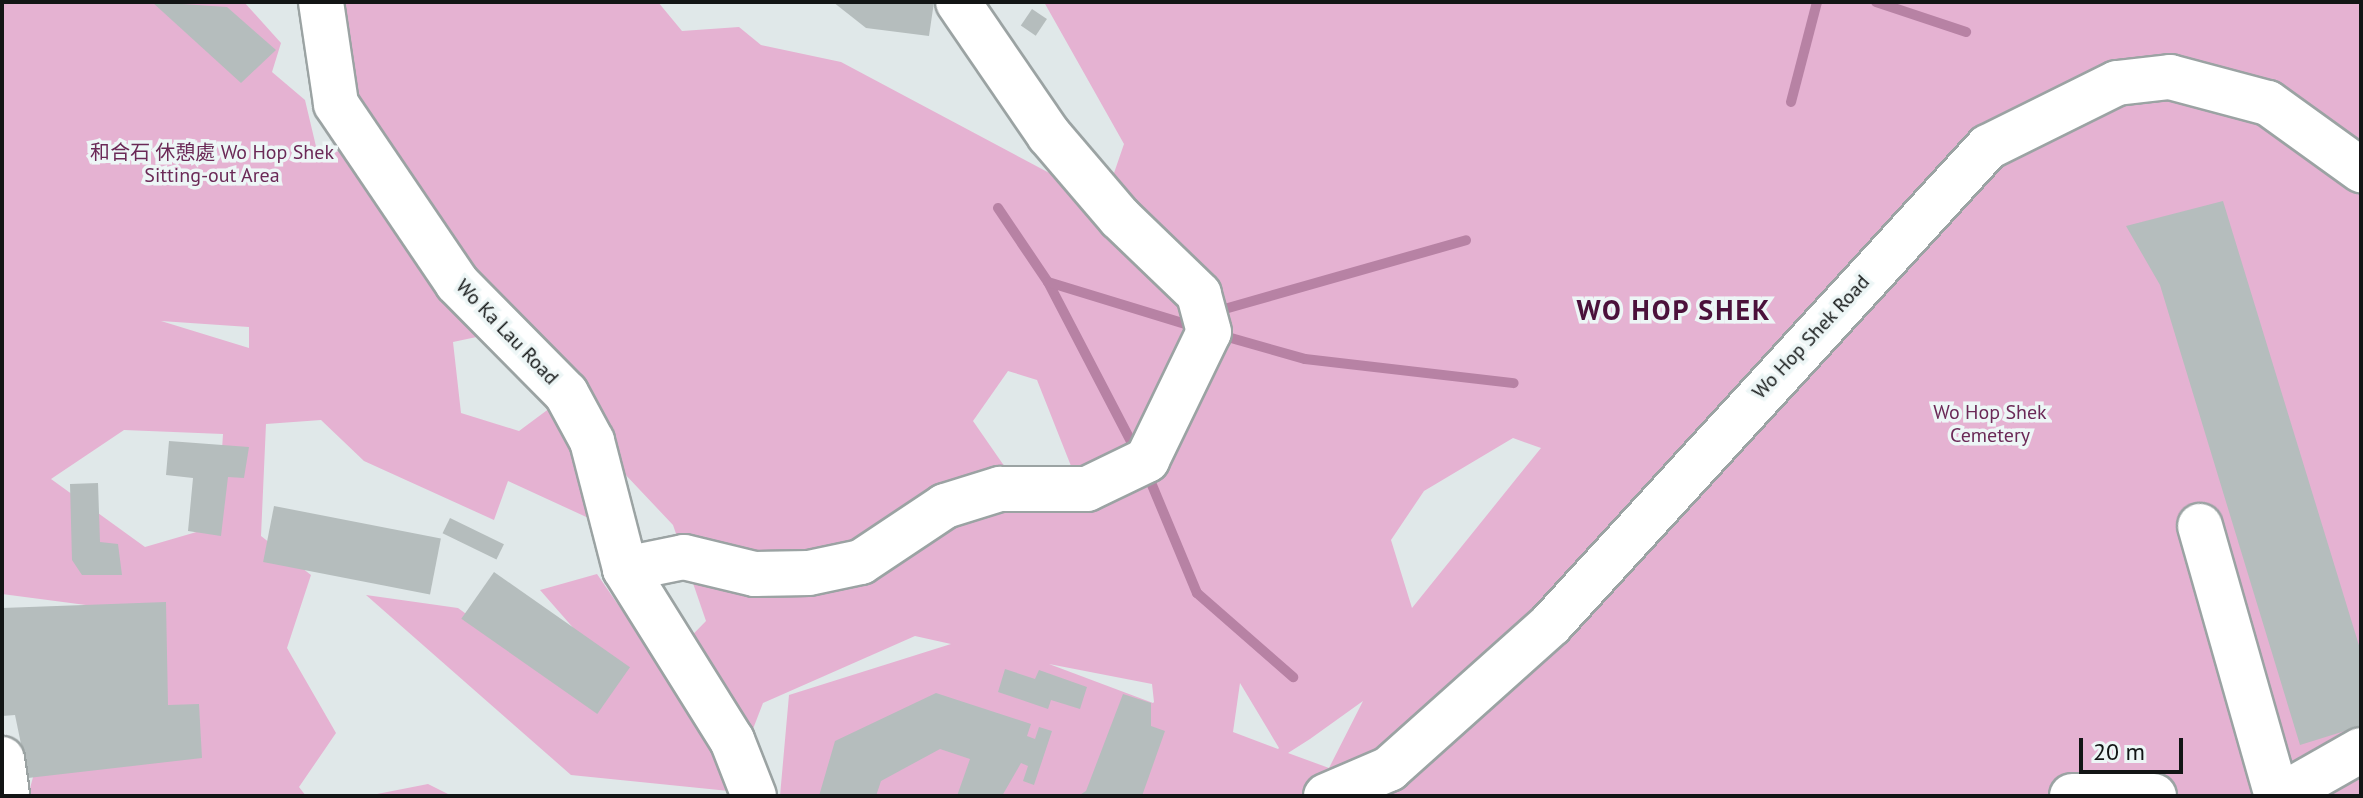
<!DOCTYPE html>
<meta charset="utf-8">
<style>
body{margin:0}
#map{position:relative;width:2363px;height:798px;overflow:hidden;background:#e0e8e9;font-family:"PT Sans","Noto Sans TC",sans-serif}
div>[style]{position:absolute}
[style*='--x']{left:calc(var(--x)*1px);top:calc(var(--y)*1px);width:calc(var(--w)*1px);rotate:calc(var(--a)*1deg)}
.green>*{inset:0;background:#e5b2d2}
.stream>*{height:10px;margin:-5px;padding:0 5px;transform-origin:5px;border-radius:5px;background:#b782a4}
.building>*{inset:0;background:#b5bdbd;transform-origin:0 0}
.roads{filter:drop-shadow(2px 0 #9ba3a3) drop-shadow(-2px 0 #9ba3a3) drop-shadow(0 2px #9ba3a3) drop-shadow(0 -2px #9ba3a3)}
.minor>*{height:44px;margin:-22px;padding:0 22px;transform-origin:22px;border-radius:22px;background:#fff}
span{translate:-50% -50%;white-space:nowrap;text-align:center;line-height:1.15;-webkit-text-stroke:7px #edf6f6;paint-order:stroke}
.park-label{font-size:20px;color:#6b2957}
.street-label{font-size:20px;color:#121515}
.district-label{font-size:28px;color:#4b113b;font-weight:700;letter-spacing:2px}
.frame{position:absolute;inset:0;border:4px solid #121515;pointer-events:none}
.scale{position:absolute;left:2079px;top:738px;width:104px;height:36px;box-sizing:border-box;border:4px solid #121515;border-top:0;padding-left:10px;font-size:24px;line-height:28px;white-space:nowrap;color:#121515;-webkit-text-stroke:6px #edf6f6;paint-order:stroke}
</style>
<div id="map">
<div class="green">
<i style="clip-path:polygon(evenodd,2px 2px,244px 2px,281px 43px,272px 72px,305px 100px,319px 159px,341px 150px,321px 2px,658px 2px,682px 31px,739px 27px,761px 45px,841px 62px,1104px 202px,1124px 144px,1044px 2px,2361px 2px,2361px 796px,780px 796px,789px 695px,951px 644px,915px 636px,763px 703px,729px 791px,571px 775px,366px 595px,458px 608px,554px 678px,611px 671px,540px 590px,597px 574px,661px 667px,706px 621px,673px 525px,622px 471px,595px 521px,508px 481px,494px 520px,364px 461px,321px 420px,266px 424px,261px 536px,311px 575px,287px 648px,336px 733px,299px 787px,306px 796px,28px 796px,42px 743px,101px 607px,2px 594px,2px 2px,161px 321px,249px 327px,249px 348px,161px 321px,2px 2px,486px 335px,550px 408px,519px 431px,461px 413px,453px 342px,486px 335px,2px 2px,1008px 371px,1037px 380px,1073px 471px,1007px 470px,973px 421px,1008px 371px,2px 2px,124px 430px,223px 434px,217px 526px,145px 547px,51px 479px,124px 430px,2px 2px,1513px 438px,1541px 448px,1412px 608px,1391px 540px,1424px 491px,1513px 438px,2px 2px,1049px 664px,1152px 684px,1154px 702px,1153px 703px,1049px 664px,2px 2px,1240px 683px,1279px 748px,1278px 749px,1233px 732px,1240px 683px,2px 2px,1363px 701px,1329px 768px,1288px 753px,1310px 739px,1363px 701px)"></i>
<i style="clip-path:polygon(428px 784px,452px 796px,376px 796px,377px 794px)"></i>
</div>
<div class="stream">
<i style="--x:1876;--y:2;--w:95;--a:18.4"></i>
<i style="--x:1791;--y:102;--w:103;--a:-75.4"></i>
<i style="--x:998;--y:208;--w:89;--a:56"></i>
<i style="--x:1048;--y:282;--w:191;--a:62.5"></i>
<i style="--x:1048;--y:282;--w:157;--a:17"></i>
<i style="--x:1214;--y:312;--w:262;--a:-15.9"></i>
<i style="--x:1217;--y:334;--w:91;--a:15.9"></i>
<i style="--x:1305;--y:359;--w:210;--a:6.6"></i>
<i style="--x:1147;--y:473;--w:130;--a:67.4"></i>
<i style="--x:1197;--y:593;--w:128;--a:41.2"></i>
</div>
<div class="building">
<i style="clip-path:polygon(152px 2px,227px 7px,276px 50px,241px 83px)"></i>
<i style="clip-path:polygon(833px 2px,934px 2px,929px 36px,866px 28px)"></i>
<i style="left:1032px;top:9px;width:18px;height:20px;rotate:34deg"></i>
<i style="clip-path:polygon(2223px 201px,2361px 652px,2361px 726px,2300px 745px,2160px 285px,2126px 226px)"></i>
<i style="clip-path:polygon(169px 441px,249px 447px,244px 478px,228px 477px,221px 536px,188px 531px,193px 478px,166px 475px)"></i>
<i style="clip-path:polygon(98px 483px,100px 542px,118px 544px,122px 575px,82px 575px,72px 560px,70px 484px)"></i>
<i style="left:274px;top:506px;width:170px;height:57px;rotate:11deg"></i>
<i style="left:450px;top:518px;width:60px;height:17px;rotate:26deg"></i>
<i style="left:494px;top:572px;width:166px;height:57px;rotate:35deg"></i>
<i style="clip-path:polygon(166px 602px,168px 705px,199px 704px,202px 758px,28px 778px,15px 715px,2px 716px,2px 608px)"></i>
<i style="clip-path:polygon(1005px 669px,1035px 679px,1039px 670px,1087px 687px,1080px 709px,1051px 700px,1048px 709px,998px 692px)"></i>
<i style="clip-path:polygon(936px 693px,1031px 724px,1027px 736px,1035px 739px,1039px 727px,1052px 731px,1034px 785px,1023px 781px,1028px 766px,1021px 763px,1002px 796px,957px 796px,970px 759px,940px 749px,881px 781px,876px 796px,819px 796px,835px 741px)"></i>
<i style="clip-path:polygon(1123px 694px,1151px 703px,1151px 726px,1165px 731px,1142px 796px,1078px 796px,1086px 791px)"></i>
</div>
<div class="roads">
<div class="minor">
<i style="--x:321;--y:2;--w:103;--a:81.6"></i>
<i style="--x:336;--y:104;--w:216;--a:55.9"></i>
<i style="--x:457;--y:283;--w:155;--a:45.3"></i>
<i style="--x:566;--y:393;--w:55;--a:61.6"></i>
<i style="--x:592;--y:441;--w:132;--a:75.5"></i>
<i style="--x:625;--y:569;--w:202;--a:58"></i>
<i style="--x:732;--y:740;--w:60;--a:68.6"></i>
<i style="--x:2200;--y:526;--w:281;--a:74.1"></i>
<i style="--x:625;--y:569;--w:60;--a:-11.5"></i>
<i style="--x:684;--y:557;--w:73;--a:13.5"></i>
<i style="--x:755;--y:574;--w:54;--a:-1.1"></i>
<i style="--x:809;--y:573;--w:53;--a:-11.9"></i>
<i style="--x:861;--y:562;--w:101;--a:-33.7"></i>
<i style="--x:945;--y:506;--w:58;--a:-17.2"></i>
<i style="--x:1000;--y:489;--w:87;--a:0"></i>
<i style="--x:1087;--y:489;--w:67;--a:-25.8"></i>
<i style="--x:1147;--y:460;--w:142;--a:-64.2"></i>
<i style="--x:1209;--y:332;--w:39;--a:-105"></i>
<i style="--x:1199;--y:294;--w:110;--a:-136.1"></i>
<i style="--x:1120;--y:218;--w:109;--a:-130.5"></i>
<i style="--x:1049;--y:135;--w:161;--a:-124.4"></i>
<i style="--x:2;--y:759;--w:37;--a:82"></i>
<i style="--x:1326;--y:796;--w:69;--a:-23.2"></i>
<i style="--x:1389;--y:769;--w:217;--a:-41.8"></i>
<i style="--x:1551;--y:624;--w:647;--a:-47.51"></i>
<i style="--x:1988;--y:147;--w:144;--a:-26.4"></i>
<i style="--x:2117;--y:83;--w:53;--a:-6.5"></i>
<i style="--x:2170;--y:77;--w:101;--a:14.9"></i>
<i style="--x:2268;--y:103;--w:115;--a:35.8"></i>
<i style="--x:2072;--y:796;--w:82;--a:0"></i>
<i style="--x:2280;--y:796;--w:93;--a:-29.6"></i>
</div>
</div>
<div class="park-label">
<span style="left:212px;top:164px">和合石 休憩處 Wo Hop Shek<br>Sitting-out Area</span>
<span style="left:1990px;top:424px">Wo Hop Shek<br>Cemetery</span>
</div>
<div class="street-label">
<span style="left:507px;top:332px;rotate:46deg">Wo Ka Lau Road</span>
<span style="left:1811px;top:337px;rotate:-47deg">Wo Hop Shek Road</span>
</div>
<div class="district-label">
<span style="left:1674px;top:310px">WO HOP SHEK</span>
</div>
<div class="frame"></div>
<div class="scale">20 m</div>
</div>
